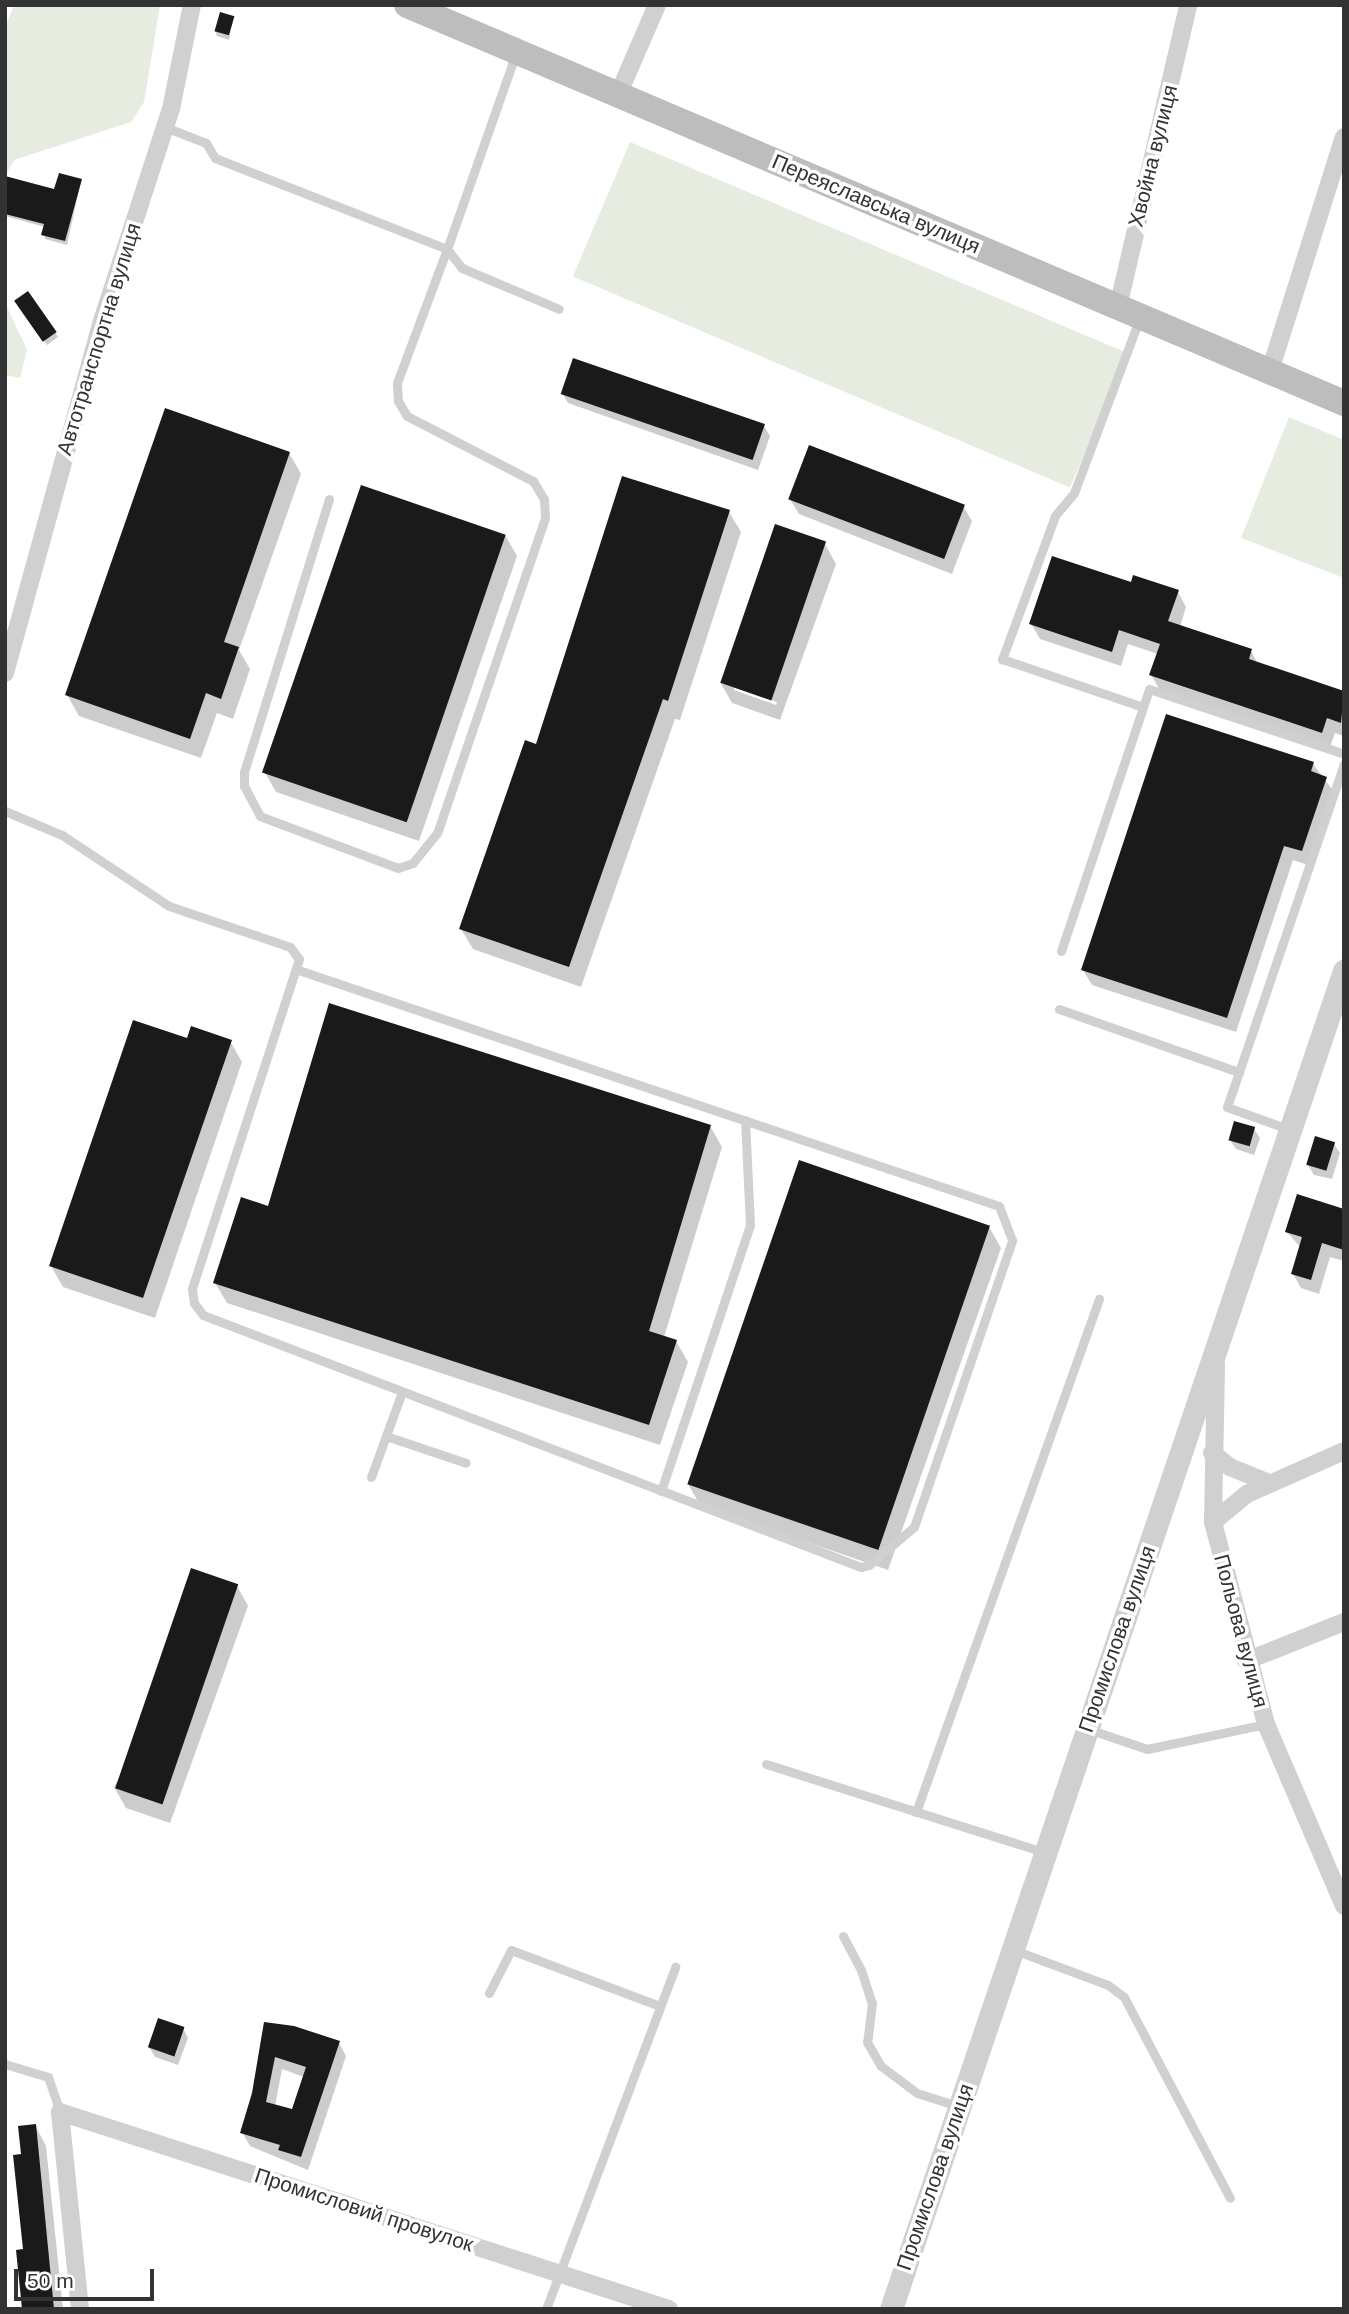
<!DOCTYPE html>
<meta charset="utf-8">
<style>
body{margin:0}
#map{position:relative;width:1349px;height:2314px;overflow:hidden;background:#fff;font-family:Arial,sans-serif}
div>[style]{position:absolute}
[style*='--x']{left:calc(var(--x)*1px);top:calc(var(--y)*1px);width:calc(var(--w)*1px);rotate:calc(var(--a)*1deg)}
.green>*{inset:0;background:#e6ecdf;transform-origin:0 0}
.shadow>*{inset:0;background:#0003}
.building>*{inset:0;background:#1a1a1a;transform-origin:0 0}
.service>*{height:9px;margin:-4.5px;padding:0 4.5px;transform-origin:4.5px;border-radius:4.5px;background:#d0d0d0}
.minor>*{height:18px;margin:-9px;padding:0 9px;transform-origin:9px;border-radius:9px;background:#d0d0d0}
.tertiary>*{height:23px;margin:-11.5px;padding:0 11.5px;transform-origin:11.5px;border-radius:11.5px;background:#d0d0d0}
.secondary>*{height:26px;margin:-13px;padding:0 13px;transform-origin:13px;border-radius:13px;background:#bdbdbd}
span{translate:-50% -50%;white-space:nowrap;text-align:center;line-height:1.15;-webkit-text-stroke:7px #fff;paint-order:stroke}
.street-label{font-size:21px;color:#333}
.frame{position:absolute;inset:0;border:7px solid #333;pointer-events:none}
.scale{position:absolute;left:14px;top:2269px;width:140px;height:32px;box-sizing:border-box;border:4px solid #333;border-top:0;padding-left:9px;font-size:21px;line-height:24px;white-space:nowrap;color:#333;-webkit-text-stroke:5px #fff;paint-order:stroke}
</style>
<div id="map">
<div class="green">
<i style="clip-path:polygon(14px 5px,160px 5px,144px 102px,131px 122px,14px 160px,5px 176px,5px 28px)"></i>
<i style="left:630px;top:142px;width:540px;height:146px;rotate:23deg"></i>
<i style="clip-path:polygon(5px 303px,27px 350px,20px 378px,5px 375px)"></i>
<i style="clip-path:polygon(1289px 417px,1344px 440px,1344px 578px,1241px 538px)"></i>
</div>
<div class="shadow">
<i style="clip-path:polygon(233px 18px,229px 40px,217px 36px,215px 31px)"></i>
<i style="clip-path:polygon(81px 181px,67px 245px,45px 239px,45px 227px,5px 216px,5px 182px,55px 192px)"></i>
<i style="clip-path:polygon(19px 305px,55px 332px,58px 337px,47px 345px)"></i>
<i style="clip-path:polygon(562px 393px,764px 426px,770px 436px,758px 470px,568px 403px)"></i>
<i style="clip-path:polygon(289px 453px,301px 474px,239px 650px,250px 669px,233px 719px,217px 713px,201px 758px,79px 716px,67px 695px)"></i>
<i style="clip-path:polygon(790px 499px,963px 506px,972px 521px,952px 574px,799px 514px)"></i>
<i style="clip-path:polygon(729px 512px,741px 532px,680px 720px,675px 719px,581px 987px,473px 949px,461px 929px)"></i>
<i style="clip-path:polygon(505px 535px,517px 556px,419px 841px,276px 792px,264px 771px)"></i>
<i style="clip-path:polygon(evenodd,825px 544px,836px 564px,780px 720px,732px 703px,720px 682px,825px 544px,734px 686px,777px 702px,776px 705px,734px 690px,734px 686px)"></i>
<i style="clip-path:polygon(1132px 584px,1178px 592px,1186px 607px,1180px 627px,1251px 651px,1258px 664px,1344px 692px,1344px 736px,1335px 733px,1330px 747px,1160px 690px,1151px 675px,1158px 654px,1128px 644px,1121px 666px,1040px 639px,1031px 624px)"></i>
<i style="clip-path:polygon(1313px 764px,1335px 793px,1311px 866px,1293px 860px,1236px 1032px,1092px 985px,1083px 970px)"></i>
<i style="clip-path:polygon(188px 1040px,230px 1041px,242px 1062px,155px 1318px,63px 1287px,51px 1266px)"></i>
<i style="clip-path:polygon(710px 1126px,722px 1147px,664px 1337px,676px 1341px,688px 1362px,660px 1445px,227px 1303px,215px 1283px,269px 1208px)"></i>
<i style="clip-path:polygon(1254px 1129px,1260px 1138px,1254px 1155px,1236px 1149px,1230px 1140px)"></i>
<i style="clip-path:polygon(1334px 1144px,1340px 1153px,1332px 1179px,1314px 1175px,1308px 1165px)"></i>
<i style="clip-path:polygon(1344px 1210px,1344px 1261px,1330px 1257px,1319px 1294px,1301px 1288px,1293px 1274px,1301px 1248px,1287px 1232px)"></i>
<i style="clip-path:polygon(989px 1227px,1001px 1248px,888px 1570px,700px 1505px,688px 1484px)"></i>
<i style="clip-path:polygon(237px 1586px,248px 1606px,170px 1823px,126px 1808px,114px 1787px)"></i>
<i style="clip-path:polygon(evenodd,265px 2024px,339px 2043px,346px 2056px,308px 2170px,250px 2146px,242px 2132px,254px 2093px,265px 2024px,282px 2069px,304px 2077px,293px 2112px,275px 2106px,282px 2069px)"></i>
<i style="clip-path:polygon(183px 2028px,188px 2038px,178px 2065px,155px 2057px,149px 2047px)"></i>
<i style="clip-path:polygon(35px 2125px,46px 2146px,63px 2309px,23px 2309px,23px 2156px)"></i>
</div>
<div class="building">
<i style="left:220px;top:12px;width:15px;height:20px;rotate:16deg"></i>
<i style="clip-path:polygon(59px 173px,82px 179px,65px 241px,41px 235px,44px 224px,5px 214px,5px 176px,54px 189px)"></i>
<i style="left:28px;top:291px;width:50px;height:17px;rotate:55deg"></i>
<i style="left:573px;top:358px;width:203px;height:38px;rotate:19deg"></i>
<i style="clip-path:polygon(165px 408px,290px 452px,224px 642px,239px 647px,221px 699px,206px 693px,190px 739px,65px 695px)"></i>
<i style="left:809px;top:445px;width:167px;height:58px;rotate:21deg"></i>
<i style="clip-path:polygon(622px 476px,730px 510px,668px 701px,663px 699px,569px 967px,459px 929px,525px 740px,536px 744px)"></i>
<i style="left:361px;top:485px;width:153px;height:304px;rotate:19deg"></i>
<i style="left:775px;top:524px;width:54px;height:168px;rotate:19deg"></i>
<i style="clip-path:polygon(1052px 556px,1131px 582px,1133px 575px,1179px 590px,1168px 621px,1252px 649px,1249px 659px,1344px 691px,1341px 723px,1327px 718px,1322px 733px,1149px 675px,1160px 644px,1119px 630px,1112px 652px,1029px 624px)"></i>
<i style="clip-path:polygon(1166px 714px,1314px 762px,1311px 771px,1327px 777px,1302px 851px,1284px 846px,1227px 1018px,1081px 970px)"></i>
<i style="clip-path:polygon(329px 1003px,711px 1125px,649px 1331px,677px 1340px,649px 1425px,213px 1283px,241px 1197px,268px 1206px)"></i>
<i style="clip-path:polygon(133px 1020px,187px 1038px,191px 1026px,232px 1040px,143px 1298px,49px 1266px)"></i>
<i style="left:1234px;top:1121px;width:22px;height:20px;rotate:16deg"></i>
<i style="left:1315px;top:1136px;width:21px;height:30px;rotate:17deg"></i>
<i style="left:799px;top:1160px;width:202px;height:343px;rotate:19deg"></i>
<i style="clip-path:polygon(1297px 1194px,1344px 1209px,1344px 1250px,1322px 1243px,1311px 1280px,1291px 1274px,1302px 1237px,1285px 1232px)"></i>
<i style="left:191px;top:1568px;width:50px;height:233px;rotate:19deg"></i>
<i style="left:158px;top:2018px;width:28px;height:31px;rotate:19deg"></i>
<i style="clip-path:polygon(evenodd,264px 2022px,294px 2026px,340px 2041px,301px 2157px,278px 2150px,280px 2145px,240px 2133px,252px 2093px,264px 2022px,275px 2057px,306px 2067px,292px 2109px,266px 2102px,275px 2057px)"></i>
<i style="clip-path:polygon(36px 2124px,54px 2309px,22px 2309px,16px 2250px,23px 2249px,13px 2155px,21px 2154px,18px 2126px)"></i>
</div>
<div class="service">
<i style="--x:516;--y:53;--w:208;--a:109.4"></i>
<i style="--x:447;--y:249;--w:24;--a:52"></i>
<i style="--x:462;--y:268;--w:105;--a:22.9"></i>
<i style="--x:165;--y:127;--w:44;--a:21.3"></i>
<i style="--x:206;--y:143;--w:17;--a:59"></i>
<i style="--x:215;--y:158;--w:249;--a:21.4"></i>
<i style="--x:447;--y:249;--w:143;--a:110.5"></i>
<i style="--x:397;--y:383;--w:18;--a:87"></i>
<i style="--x:398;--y:401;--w:17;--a:59"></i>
<i style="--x:407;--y:416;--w:142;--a:27.3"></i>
<i style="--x:533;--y:481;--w:21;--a:59"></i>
<i style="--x:544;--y:499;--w:19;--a:87"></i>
<i style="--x:545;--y:518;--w:333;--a:108.9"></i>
<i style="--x:437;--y:833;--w:38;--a:129"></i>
<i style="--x:413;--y:863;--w:16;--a:162"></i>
<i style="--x:398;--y:868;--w:147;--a:-159.4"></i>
<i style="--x:260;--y:816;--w:34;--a:-118"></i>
<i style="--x:244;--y:786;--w:14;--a:-90"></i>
<i style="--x:244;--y:772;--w:286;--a:-72.7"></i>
<i style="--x:1139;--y:320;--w:185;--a:110.6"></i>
<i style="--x:1074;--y:493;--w:30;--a:130"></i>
<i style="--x:1055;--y:516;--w:153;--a:110.3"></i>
<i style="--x:1002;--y:659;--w:149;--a:18.8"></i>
<i style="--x:5;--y:811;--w:62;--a:22.8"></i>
<i style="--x:62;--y:835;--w:128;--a:33.6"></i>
<i style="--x:169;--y:906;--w:128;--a:18.7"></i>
<i style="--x:290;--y:947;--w:15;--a:53"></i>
<i style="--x:299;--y:959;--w:347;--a:108"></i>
<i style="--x:192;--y:1289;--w:14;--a:82"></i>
<i style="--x:194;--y:1303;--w:15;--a:53"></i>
<i style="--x:203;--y:1315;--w:705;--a:20.96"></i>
<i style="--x:861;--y:1567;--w:8;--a:-14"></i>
<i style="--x:869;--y:1565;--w:59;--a:-40.2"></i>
<i style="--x:914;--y:1527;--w:303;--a:-71.1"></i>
<i style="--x:1012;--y:1240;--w:36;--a:-111"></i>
<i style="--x:999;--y:1206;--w:740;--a:-161.39"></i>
<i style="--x:1061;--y:951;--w:276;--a:-71.4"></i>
<i style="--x:1149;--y:689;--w:206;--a:18.4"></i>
<i style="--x:1059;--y:1009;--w:191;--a:19.3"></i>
<i style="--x:1239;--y:1072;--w:37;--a:109"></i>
<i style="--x:1227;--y:1107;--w:65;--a:19.8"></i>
<i style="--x:1239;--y:1072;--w:325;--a:-71.2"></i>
<i style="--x:386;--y:1436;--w:84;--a:18.6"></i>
<i style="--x:371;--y:1477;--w:90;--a:-70"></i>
<i style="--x:661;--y:1491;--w:280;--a:-71.5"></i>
<i style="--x:750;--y:1225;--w:105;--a:-92.7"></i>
<i style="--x:1088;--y:1729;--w:62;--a:18.7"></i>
<i style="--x:1147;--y:1749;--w:122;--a:-11.9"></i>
<i style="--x:766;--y:1764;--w:291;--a:17.6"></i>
<i style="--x:916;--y:1812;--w:545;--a:-70.37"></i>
<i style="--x:843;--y:1936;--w:38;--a:62"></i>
<i style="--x:861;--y:1970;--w:35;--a:72"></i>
<i style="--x:872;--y:2003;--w:39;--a:97"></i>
<i style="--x:867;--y:2042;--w:28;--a:60"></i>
<i style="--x:881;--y:2066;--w:45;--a:36.9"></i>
<i style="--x:917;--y:2093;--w:43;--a:17.6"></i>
<i style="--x:1014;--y:1950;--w:100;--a:20.4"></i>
<i style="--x:1108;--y:1985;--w:20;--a:37"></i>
<i style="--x:1124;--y:1997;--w:227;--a:62.2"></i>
<i style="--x:489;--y:1993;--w:48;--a:-62.9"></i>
<i style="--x:511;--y:1950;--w:159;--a:20.6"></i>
<i style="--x:5;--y:2064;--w:45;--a:16.8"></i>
<i style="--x:48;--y:2077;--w:37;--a:71"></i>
<i style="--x:546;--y:2309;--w:366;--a:-69.3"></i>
</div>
<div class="minor">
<i style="--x:618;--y:95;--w:98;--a:-66.6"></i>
<i style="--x:1118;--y:307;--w:310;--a:-76.9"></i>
<i style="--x:1270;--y:371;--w:245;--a:-72.5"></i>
<i style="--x:5;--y:673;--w:362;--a:-74.6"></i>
<i style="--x:101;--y:324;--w:226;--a:-72"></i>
<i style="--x:171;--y:109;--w:106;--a:-78.6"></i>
<i style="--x:1216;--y:1365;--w:157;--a:91.1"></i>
<i style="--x:1213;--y:1522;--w:209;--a:75.3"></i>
<i style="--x:1266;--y:1724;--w:198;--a:66.8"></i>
<i style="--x:1212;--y:1453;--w:23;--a:38"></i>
<i style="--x:1230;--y:1467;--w:42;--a:22.3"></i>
<i style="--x:1213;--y:1522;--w:44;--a:-39.5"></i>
<i style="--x:1247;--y:1494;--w:106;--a:-23.9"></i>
<i style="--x:1246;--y:1661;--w:105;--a:-21.7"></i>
<i style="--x:80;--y:2309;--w:198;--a:-95.8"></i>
<i style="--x:60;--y:2112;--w:640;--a:17.93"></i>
</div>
<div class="tertiary">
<i style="--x:891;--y:2309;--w:1413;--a:-71.3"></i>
</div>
<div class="secondary">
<i style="--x:407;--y:5;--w:1018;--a:23.01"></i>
</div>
<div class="street-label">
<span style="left:1153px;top:156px;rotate:-76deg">Хвойна вулиця</span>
<span style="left:876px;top:204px;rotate:23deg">Переяславська вулиця</span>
<span style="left:99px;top:339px;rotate:-73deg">Автотранспортна вулиця</span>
<span style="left:1241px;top:1631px;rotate:75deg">Польова вулиця</span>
<span style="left:1117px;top:1639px;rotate:-71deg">Промислова вулиця</span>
<span style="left:935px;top:2177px;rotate:-71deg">Промислова вулиця</span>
<span style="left:364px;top:2210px;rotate:18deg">Промисловий провулок</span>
</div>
<div class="frame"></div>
<div class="scale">50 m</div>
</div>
